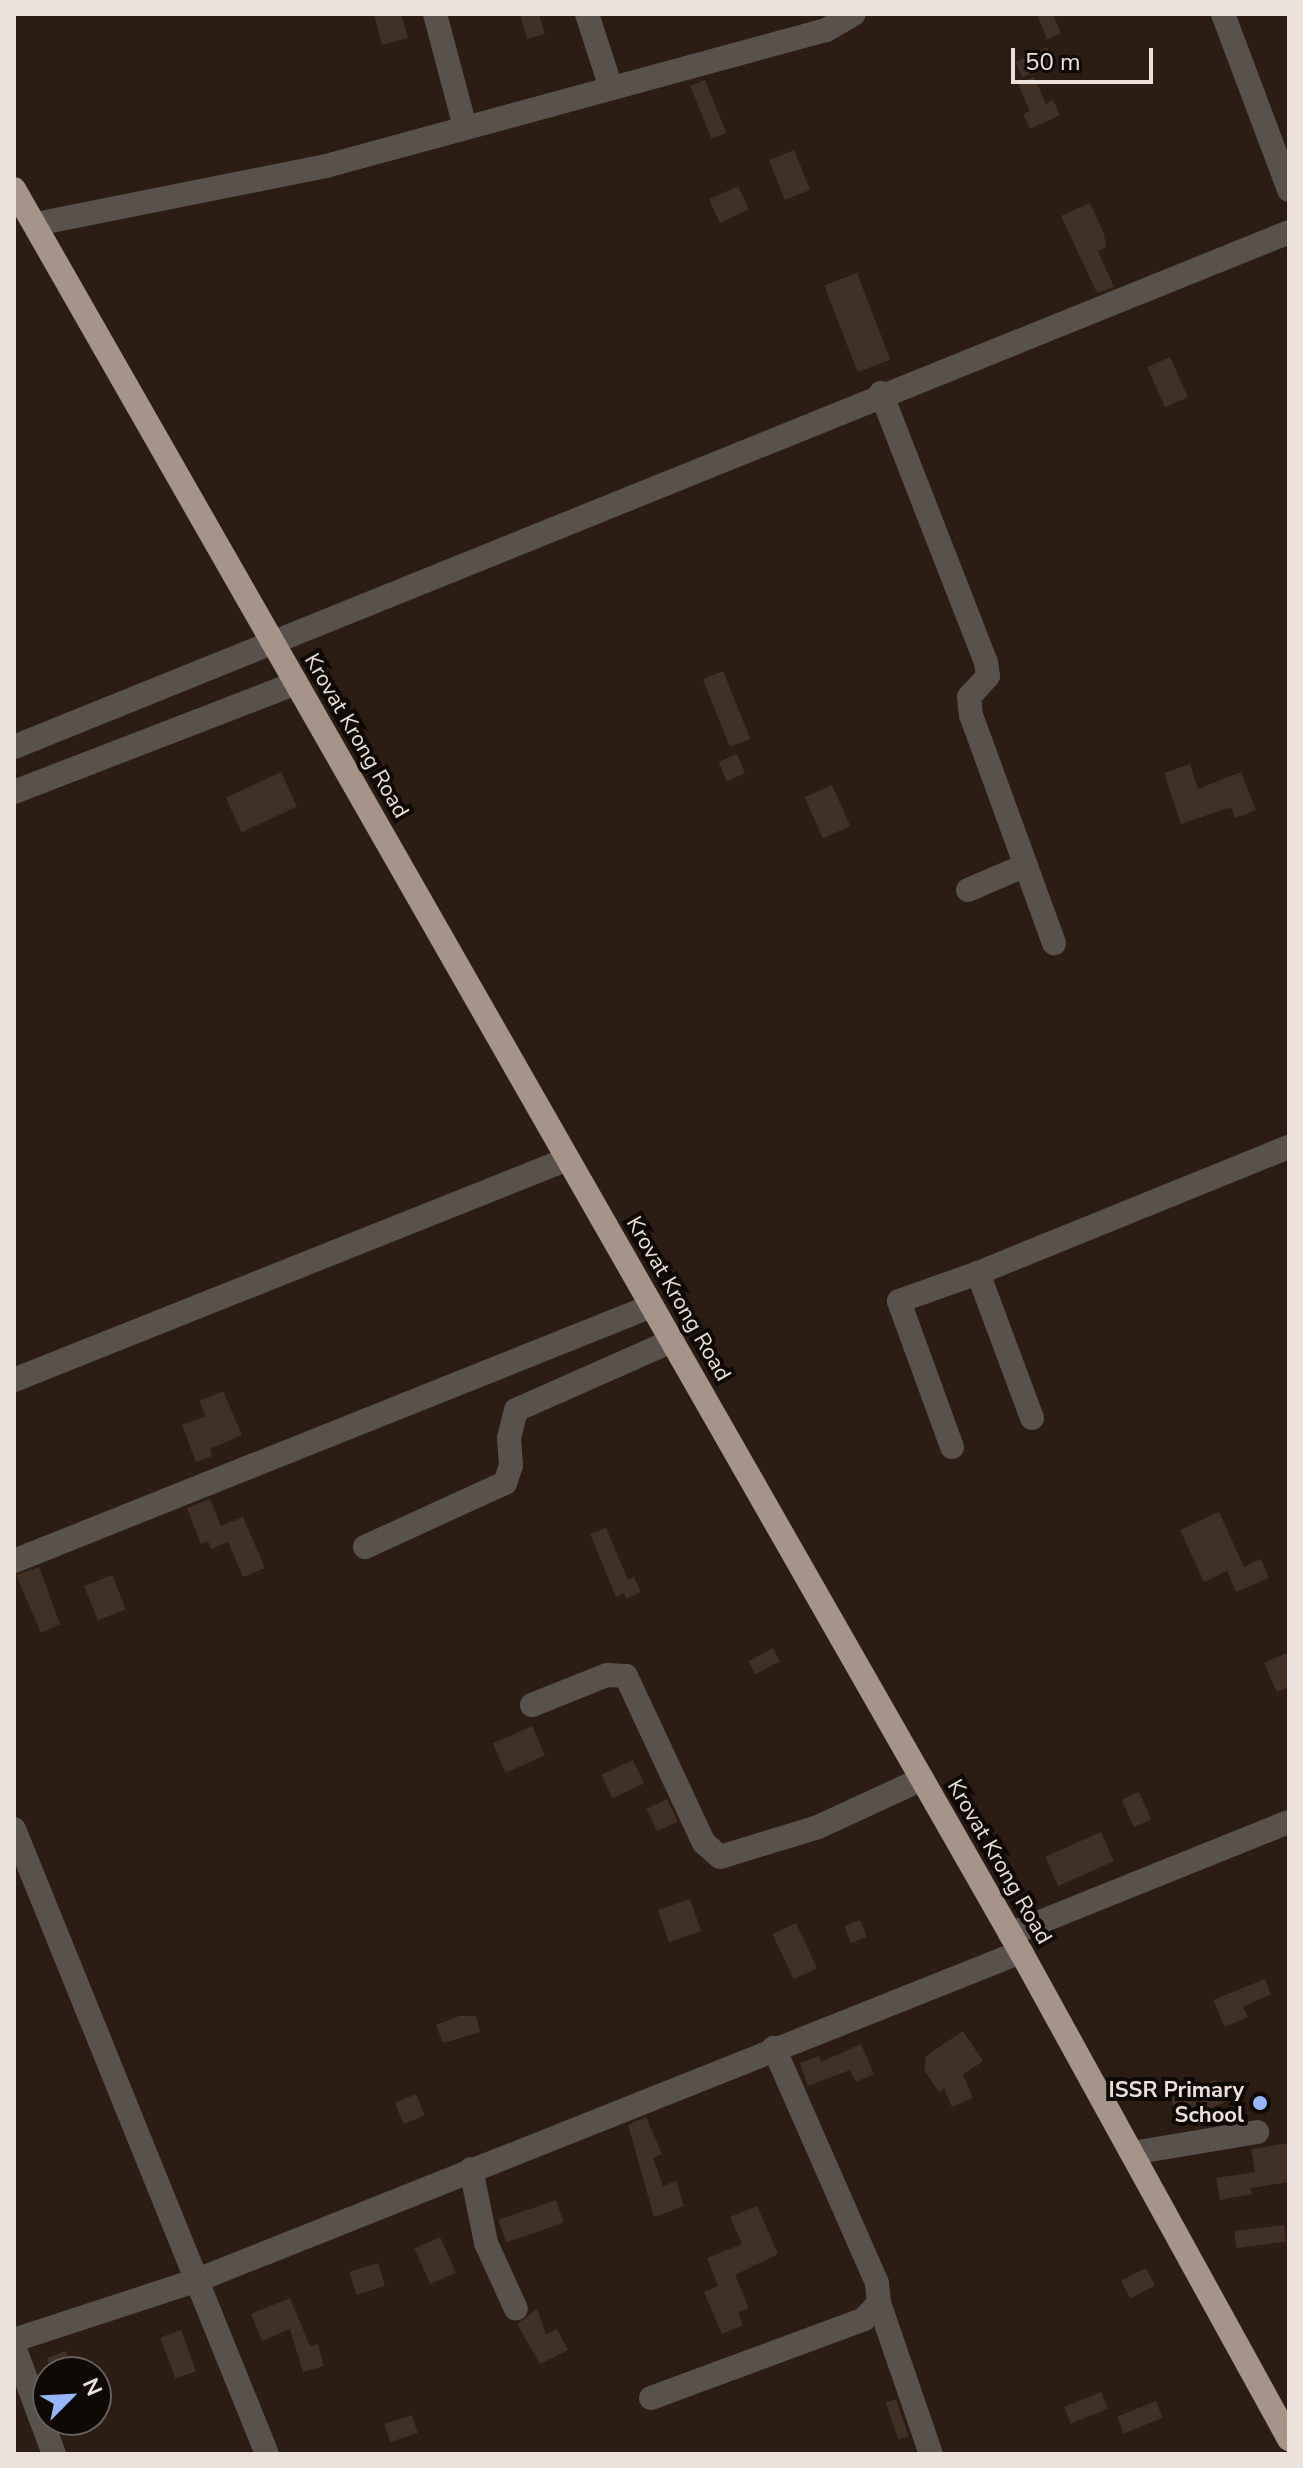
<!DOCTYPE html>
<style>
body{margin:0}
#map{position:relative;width:1303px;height:2468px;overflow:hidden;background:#2b1d13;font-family:"Nunito Sans",sans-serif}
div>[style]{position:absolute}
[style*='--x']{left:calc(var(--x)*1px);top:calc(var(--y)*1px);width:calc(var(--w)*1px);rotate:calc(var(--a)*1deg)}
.building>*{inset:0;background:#403026;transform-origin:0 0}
.minor>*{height:24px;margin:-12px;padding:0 12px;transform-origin:12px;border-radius:12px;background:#59514c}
.highway>*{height:24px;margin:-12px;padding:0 12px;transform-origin:12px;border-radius:12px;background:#a79488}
.dots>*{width:22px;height:22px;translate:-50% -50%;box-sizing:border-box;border:4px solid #0f0905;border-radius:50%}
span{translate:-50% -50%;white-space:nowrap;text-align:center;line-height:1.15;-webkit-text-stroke:8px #0f0905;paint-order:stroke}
.street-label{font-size:22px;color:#ebe0da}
.poi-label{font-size:22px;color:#ebe0da;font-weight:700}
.right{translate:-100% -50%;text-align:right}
.frame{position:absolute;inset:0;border:16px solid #ebe0da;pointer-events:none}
.north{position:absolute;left:32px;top:2356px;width:80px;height:80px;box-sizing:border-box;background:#0f0905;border:2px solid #675f5a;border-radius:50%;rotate:66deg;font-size:22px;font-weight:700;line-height:32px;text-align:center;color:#ebe0da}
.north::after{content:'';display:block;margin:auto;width:28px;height:36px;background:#95b7fd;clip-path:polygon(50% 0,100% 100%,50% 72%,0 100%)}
.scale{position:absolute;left:1011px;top:48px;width:142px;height:36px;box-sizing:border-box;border:4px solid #ebe0da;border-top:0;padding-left:10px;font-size:24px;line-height:28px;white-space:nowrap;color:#ebe0da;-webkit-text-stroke:6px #0f0905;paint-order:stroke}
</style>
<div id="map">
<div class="building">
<i style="clip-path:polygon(374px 14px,401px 14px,408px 38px,382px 45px)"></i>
<i style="clip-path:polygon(520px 14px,539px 14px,545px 34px,527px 39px)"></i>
<i style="clip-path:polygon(1037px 14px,1053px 14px,1061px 33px,1047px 39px)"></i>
<i style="left:1047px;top:47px;width:17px;height:35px;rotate:65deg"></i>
<i style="clip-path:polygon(1034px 77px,1046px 104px,1053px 100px,1060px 115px,1030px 129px,1023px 114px,1030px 111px,1018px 83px)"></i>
<i style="left:705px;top:80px;width:57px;height:16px;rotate:68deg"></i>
<i style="left:794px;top:150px;width:43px;height:27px;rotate:68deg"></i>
<i style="left:738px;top:186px;width:26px;height:32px;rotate:65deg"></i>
<i style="clip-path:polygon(1090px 203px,1104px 233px,1106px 248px,1098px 251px,1114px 287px,1097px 293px,1061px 216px)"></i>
<i style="left:857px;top:273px;width:93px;height:35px;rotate:69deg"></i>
<i style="left:1170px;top:357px;width:44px;height:25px;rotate:66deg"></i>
<i style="left:723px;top:671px;width:73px;height:22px;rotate:68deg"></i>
<i style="left:737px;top:754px;width:21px;height:20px;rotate:67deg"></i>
<i style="clip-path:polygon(1190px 764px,1198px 789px,1241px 772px,1256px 810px,1235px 818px,1231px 807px,1181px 824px,1164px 773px)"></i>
<i style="left:281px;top:772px;width:38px;height:61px;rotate:65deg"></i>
<i style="left:832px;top:785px;width:45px;height:30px;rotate:66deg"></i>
<i style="clip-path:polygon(223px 1391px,242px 1435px,210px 1449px,212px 1456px,196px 1462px,182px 1425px,206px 1416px,199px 1401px)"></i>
<i style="clip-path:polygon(210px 1499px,221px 1526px,243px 1517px,265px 1568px,243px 1577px,228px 1542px,211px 1549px,208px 1541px,201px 1544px,187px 1508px)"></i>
<i style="clip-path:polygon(1219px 1512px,1244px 1567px,1261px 1559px,1269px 1578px,1236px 1592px,1227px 1571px,1204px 1582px,1180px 1530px)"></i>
<i style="clip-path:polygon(606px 1528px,628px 1580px,634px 1577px,641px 1592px,626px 1599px,624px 1593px,616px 1597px,590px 1534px)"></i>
<i style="clip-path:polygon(39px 1567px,60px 1624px,41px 1633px,16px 1575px)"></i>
<i style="left:112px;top:1575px;width:37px;height:30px;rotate:68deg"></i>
<i style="left:773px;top:1648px;width:15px;height:28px;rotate:62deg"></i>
<i style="clip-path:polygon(1289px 1652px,1289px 1687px,1277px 1692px,1264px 1663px)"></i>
<i style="left:532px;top:1726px;width:32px;height:43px;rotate:66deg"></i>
<i style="left:633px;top:1760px;width:26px;height:35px;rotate:65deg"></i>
<i style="left:1139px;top:1792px;width:30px;height:19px;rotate:66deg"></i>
<i style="left:667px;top:1799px;width:25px;height:23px;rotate:64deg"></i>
<i style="left:1101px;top:1832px;width:32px;height:61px;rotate:66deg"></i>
<i style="left:690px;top:1899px;width:34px;height:34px;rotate:71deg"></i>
<i style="left:860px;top:1920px;width:18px;height:17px;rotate:68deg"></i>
<i style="left:796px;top:1923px;width:50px;height:26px;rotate:65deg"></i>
<i style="clip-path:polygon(1265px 1979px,1271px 1994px,1243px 2007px,1248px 2017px,1225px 2027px,1213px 2000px)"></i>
<i style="clip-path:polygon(459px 2016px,476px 2016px,480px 2032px,443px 2043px,436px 2025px)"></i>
<i style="clip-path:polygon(963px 2031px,983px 2061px,963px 2075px,973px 2098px,952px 2107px,944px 2088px,939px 2092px,924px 2070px,926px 2056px)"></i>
<i style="clip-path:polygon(861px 2044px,874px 2074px,856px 2082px,850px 2070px,808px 2086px,800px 2063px,819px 2056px,821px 2062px)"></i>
<i style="left:1216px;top:2079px;width:25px;height:50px;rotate:67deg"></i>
<i style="left:416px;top:2094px;width:23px;height:23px;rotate:67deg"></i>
<i style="clip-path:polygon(646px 2117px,662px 2154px,653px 2158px,663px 2186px,676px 2181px,684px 2206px,654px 2217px,628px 2125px)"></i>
<i style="clip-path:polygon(1289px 2143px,1289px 2182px,1251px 2188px,1252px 2194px,1220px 2200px,1216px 2178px,1255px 2172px,1251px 2149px)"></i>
<i style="left:556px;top:2200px;width:24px;height:61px;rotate:71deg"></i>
<i style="clip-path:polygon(757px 2206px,778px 2254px,735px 2275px,749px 2308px,738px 2313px,743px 2325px,722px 2334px,704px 2292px,718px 2286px,707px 2258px,742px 2244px,730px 2217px)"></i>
<i style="left:1284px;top:2225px;width:17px;height:50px;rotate:83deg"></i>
<i style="left:440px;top:2237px;width:39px;height:28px;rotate:66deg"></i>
<i style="left:378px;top:2263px;width:24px;height:30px;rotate:73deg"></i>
<i style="left:1146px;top:2268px;width:20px;height:28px;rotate:63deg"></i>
<i style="clip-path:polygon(290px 2298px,310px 2346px,318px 2344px,324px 2366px,303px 2372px,290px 2329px,262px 2341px,251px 2314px)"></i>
<i style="clip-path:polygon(537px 2309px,546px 2334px,557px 2329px,568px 2350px,540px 2364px,517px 2324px)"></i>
<i style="left:181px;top:2330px;width:44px;height:22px;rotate:70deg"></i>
<i style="clip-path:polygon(66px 2351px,75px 2372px,52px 2372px,47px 2358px)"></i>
<i style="left:1101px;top:2392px;width:18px;height:40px;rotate:68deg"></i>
<i style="left:896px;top:2399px;width:39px;height:11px;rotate:71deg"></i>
<i style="left:1156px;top:2401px;width:18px;height:42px;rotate:68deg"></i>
<i style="left:412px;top:2415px;width:19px;height:29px;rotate:72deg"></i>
</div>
<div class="minor">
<i style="--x:435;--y:14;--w:117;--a:75.1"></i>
<i style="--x:587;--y:14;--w:78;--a:72"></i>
<i style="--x:1223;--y:14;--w:188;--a:69.4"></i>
<i style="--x:36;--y:224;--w:296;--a:-11.3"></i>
<i style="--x:326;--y:166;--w:518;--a:-15.22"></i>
<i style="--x:826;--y:30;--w:32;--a:-30"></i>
<i style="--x:881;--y:393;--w:289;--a:68.7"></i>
<i style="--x:986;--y:662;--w:14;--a:82"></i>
<i style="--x:988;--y:676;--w:28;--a:132"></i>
<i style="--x:969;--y:697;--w:18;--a:84"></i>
<i style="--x:971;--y:715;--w:243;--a:70"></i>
<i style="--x:14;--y:747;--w:1375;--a:-21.99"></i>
<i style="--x:14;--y:792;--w:302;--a:-21.1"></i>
<i style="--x:968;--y:890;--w:63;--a:-23.3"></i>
<i style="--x:14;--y:1380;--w:596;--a:-21.75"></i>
<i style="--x:1032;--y:1418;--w:155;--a:-110.4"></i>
<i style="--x:978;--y:1273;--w:336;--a:-22.1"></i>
<i style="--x:952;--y:1447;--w:155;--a:-110"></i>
<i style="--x:899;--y:1301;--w:84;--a:-19.5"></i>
<i style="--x:365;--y:1547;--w:154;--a:-24.6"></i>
<i style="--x:505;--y:1483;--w:18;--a:-71"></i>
<i style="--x:511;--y:1466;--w:28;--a:-94"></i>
<i style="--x:509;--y:1438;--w:29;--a:-76"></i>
<i style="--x:516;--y:1410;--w:171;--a:-23.9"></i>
<i style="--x:14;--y:1561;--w:687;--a:-21.79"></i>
<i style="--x:532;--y:1705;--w:81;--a:-21.8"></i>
<i style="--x:607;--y:1675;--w:19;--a:3"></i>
<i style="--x:626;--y:1676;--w:184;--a:65"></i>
<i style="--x:704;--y:1843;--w:21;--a:41"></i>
<i style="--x:720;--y:1857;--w:102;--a:-17"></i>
<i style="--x:818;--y:1827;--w:115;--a:-24.8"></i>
<i style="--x:14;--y:1829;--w:674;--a:67.96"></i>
<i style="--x:1010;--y:1934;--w:301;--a:-21.9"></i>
<i style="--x:1132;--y:2153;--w:127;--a:-9.5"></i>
<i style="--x:471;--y:2169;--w:76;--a:78.5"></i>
<i style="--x:486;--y:2243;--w:72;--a:65.6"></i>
<i style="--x:879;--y:2303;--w:160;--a:71"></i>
<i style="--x:14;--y:2340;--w:190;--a:-18.1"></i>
<i style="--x:195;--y:2281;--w:889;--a:-21.72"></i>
<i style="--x:14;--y:2347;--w:114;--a:69.5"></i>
<i style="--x:651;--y:2398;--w:227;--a:-20.3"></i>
<i style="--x:864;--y:2319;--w:22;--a:-47"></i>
<i style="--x:879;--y:2303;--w:20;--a:-96"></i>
<i style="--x:877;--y:2283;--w:257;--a:-113.7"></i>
</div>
<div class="highway">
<i style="--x:14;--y:189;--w:2030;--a:60.27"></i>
<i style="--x:1021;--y:1952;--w:556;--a:61.18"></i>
</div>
<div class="dots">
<i style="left:1260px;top:2103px;background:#95b7fd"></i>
</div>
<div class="street-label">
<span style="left:356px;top:736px;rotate:60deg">Krovat Krong Road</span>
<span style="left:678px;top:1299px;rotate:60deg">Krovat Krong Road</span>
<span style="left:999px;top:1862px;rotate:60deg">Krovat Krong Road</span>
</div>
<div class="poi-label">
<span class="right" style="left:1244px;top:2103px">ISSR Primary<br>School</span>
</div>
<div class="frame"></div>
<div class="north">N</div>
<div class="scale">50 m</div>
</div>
